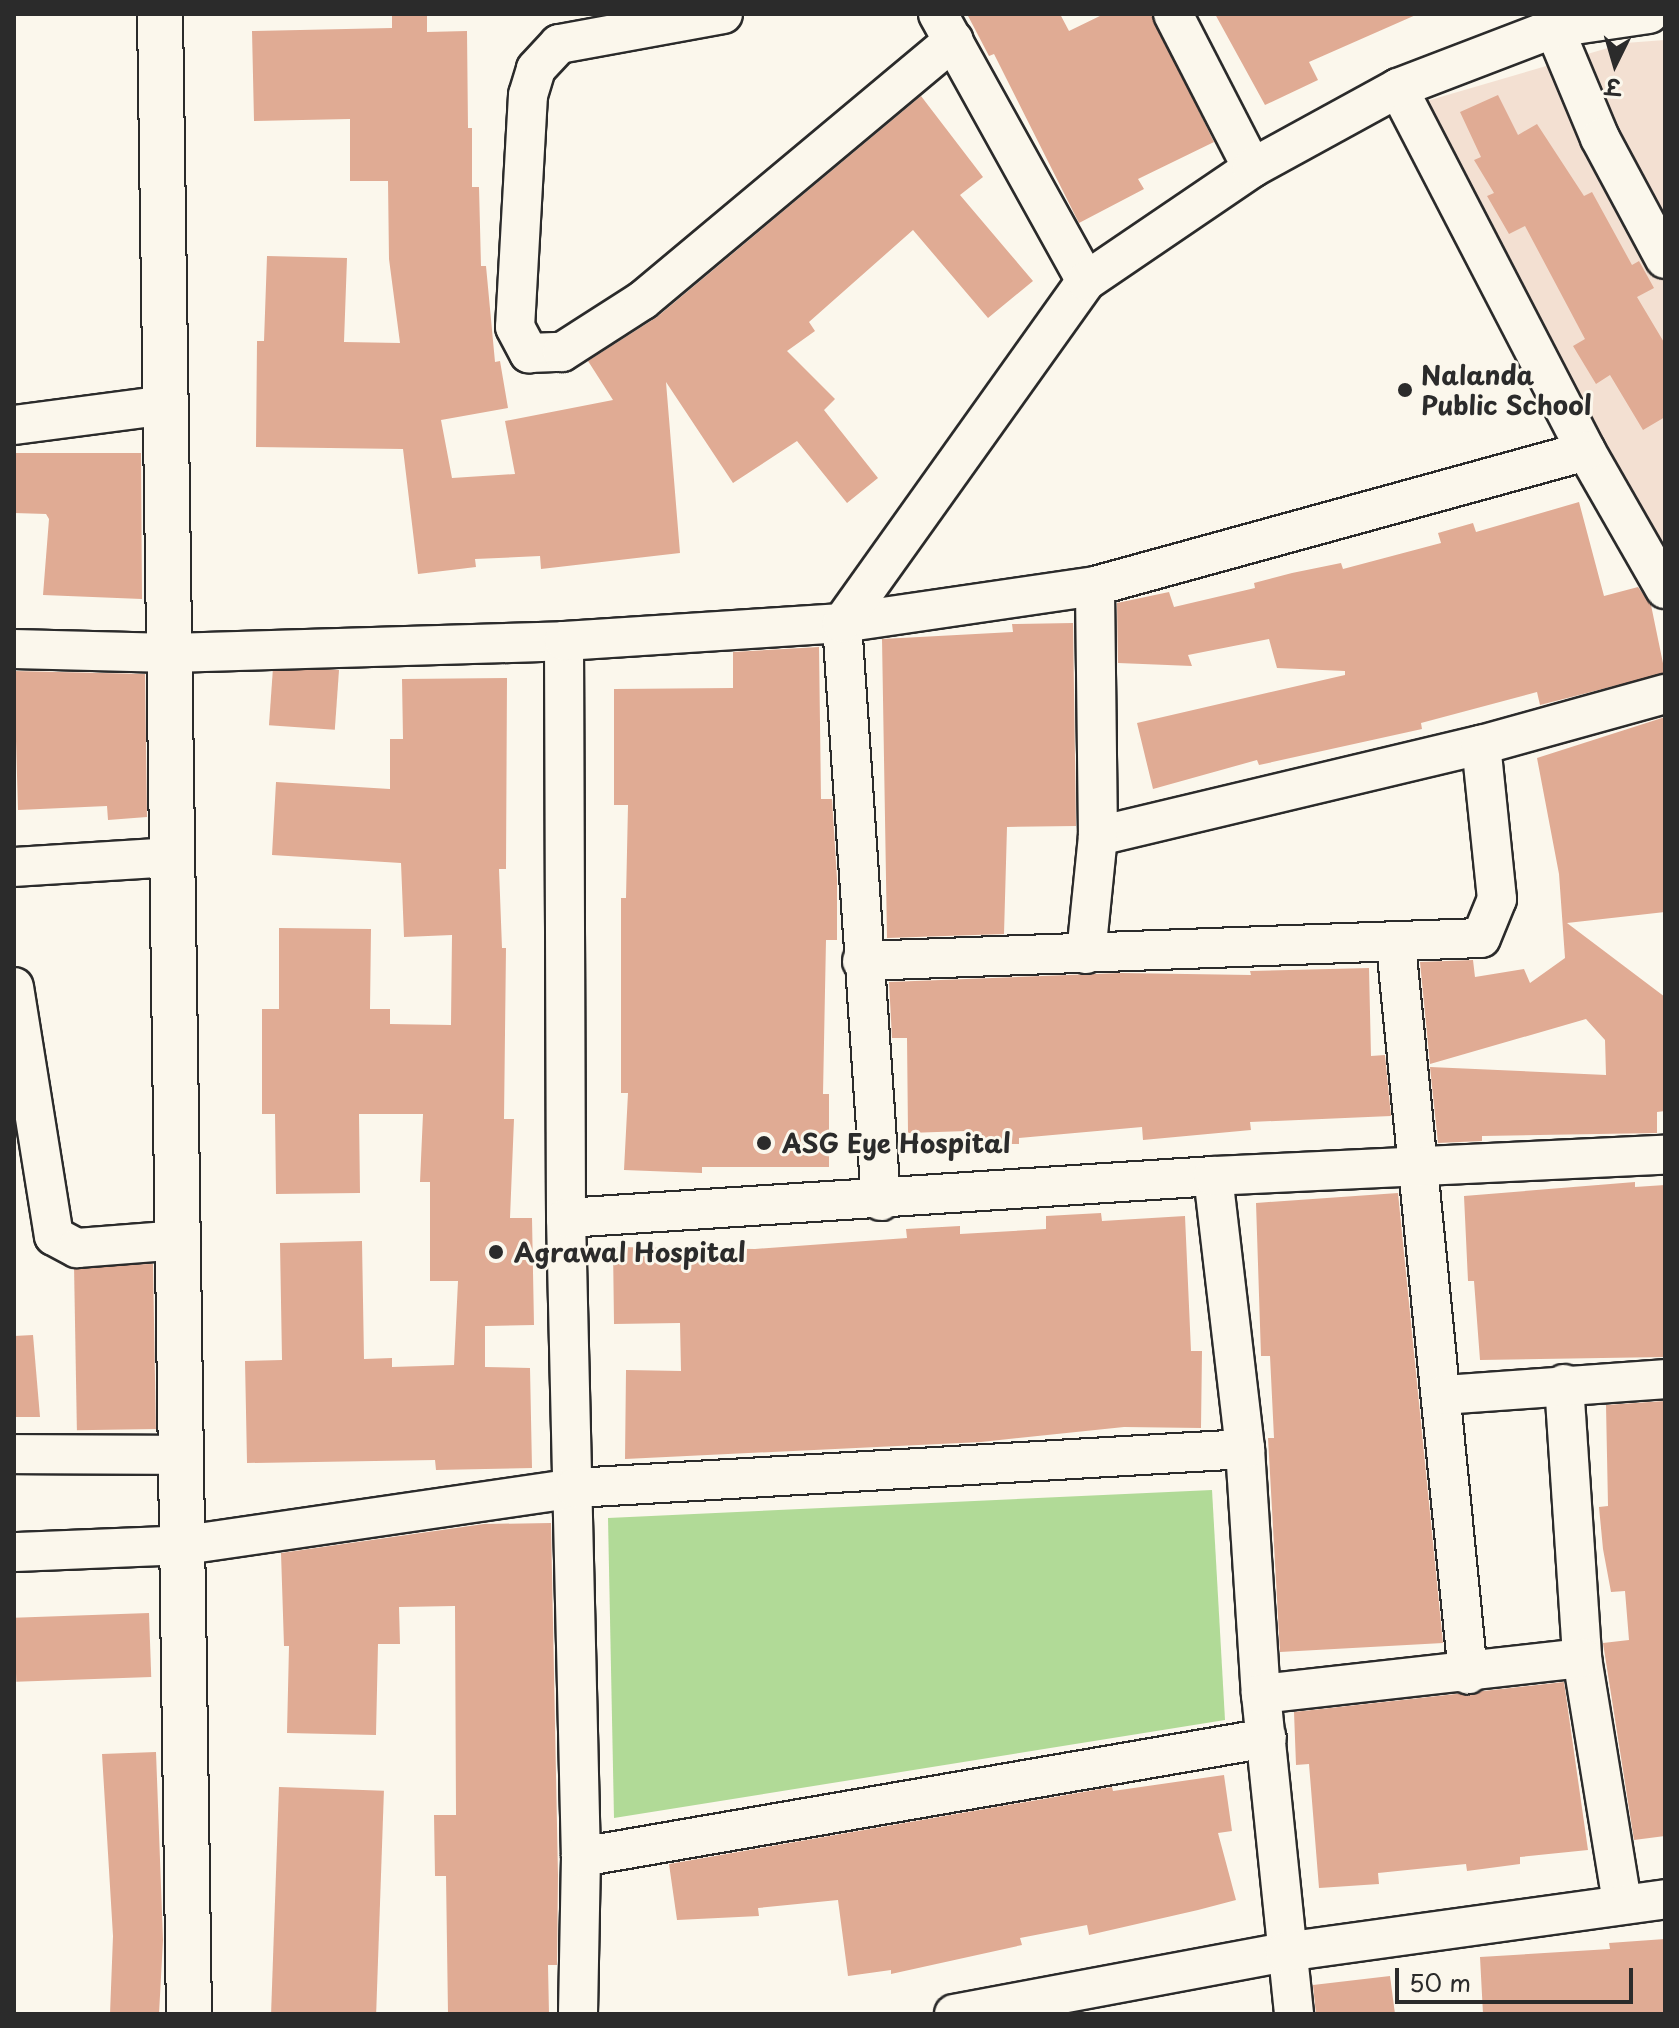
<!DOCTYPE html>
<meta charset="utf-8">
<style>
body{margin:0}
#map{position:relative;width:1679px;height:2028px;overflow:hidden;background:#fbf7ec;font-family:"Playpen Sans","Playpen Sans Deva",sans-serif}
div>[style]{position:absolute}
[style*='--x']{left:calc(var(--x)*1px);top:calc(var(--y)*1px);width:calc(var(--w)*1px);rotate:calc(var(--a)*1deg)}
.built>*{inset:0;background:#f3e0d2}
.green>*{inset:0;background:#b1da97}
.building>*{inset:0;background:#e0ab94;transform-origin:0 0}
.roads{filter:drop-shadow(2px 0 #2b2b2b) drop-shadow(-2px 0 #2b2b2b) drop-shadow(0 2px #2b2b2b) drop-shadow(0 -2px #2b2b2b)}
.street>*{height:38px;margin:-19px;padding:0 19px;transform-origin:19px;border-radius:19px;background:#fbf7ec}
.secondary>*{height:44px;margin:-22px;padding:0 22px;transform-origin:22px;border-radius:22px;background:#fbf7ec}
.dots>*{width:22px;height:22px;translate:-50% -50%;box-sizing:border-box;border:4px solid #fbf7ec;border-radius:50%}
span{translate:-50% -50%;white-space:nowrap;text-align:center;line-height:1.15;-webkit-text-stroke:6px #fbf7ec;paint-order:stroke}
.poi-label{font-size:26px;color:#2b2b2b;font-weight:700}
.left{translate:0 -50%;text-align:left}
.frame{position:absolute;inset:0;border:16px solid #2b2b2b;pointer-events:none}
.north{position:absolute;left:1575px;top:24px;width:80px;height:80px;-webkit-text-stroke:6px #fbf7ec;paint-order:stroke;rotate:185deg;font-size:22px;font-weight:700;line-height:32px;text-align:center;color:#2b2b2b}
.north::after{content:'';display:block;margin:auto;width:28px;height:36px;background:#2b2b2b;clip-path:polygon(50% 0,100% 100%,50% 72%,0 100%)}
.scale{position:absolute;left:1395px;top:1968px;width:238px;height:36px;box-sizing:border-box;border:4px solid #2b2b2b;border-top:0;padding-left:10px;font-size:24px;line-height:28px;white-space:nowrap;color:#2b2b2b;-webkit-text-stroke:6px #fbf7ec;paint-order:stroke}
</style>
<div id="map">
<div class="built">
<i style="clip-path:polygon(1665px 40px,1665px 560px,1413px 105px,1625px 43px)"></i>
</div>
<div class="green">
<i style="clip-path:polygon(1212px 1490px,1225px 1720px,614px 1818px,608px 1518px)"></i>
</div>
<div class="building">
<i style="clip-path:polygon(392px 14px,427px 14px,427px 32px,467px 31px,468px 128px,472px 128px,472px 187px,479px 187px,481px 266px,486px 266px,495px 362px,500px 361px,508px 408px,441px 420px,452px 478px,515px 474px,505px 421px,613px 400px,588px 361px,657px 317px,921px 96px,983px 177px,960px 195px,1033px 281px,988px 318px,913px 230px,809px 322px,815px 331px,787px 351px,835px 399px,824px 410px,878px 478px,847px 503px,797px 441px,733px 483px,666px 382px,680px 553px,541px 569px,540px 556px,475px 559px,476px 567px,418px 574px,403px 449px,256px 447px,257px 341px,264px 341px,267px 256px,347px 258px,344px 342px,400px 343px,389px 259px,388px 181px,350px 181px,350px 119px,254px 121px,252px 31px,392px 28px)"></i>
<i style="clip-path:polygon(967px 14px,1060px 14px,1069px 31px,1104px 14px,1151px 14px,1214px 142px,1138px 179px,1144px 189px,1079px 223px,994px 54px,989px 56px)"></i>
<i style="clip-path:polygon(1215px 14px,1418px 14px,1309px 62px,1318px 80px,1265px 105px)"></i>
<i style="clip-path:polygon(1498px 95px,1518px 135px,1537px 124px,1584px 196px,1592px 192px,1632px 265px,1639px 261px,1654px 288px,1637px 297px,1665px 344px,1665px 417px,1643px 430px,1610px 375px,1596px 384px,1573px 346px,1585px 339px,1525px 226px,1509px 234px,1487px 196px,1494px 193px,1474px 160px,1481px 157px,1460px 112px)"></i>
<i style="clip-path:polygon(14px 453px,141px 453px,142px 599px,43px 595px,49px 519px,46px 514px,14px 513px)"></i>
<i style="clip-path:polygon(1579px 502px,1604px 596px,1638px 587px,1651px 605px,1665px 673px,1540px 705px,1537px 692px,1421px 723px,1422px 729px,1259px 765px,1257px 760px,1153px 789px,1137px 723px,1345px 675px,1345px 671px,1277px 668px,1269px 639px,1188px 655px,1192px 666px,1118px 663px,1117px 603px,1169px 592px,1174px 607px,1255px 588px,1254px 583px,1292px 573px,1341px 563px,1343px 569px,1441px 543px,1438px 533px,1473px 523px,1476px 532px)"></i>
<i style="clip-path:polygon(1073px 623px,1076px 826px,1007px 827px,1004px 934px,887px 938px,882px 639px,1013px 632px,1012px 624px)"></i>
<i style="clip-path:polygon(819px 647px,821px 799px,832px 799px,837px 879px,837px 940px,826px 940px,823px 1094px,829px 1094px,829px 1167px,702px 1167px,702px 1173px,624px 1170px,628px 1093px,621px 1093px,621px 898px,626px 898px,628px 805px,614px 805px,614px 689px,733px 688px,733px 652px)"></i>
<i style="left:339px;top:670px;width:60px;height:66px;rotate:94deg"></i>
<i style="clip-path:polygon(14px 671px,145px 674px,147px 817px,108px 820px,107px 806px,18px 810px)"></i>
<i style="clip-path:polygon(507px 678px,506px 869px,499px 869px,502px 948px,506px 948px,504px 1119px,514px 1119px,510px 1218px,532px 1218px,534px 1325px,485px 1326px,485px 1367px,530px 1368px,532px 1468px,436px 1470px,435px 1460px,247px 1463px,245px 1361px,282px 1360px,280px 1243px,362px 1241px,364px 1359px,392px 1358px,392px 1367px,454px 1365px,458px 1281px,430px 1281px,430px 1182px,420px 1182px,423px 1114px,359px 1114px,360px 1193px,276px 1194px,275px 1114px,262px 1114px,262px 1009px,279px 1009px,279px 928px,371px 929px,370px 1009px,390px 1009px,390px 1024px,451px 1025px,452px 935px,404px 937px,401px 863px,272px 855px,276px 782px,390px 789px,390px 739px,403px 739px,402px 679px)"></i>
<i style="clip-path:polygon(1665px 717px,1665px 912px,1567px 923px,1665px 997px,1665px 1111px,1657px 1112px,1657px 1133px,1482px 1136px,1482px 1141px,1438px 1143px,1430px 1067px,1606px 1075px,1605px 1040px,1586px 1019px,1430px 1064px,1420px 962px,1473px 960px,1475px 977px,1524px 969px,1530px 983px,1565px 958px,1559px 874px,1537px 758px)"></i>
<i style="clip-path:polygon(1369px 968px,1371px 1056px,1385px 1055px,1391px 1116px,1250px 1122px,1251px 1130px,1143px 1140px,1142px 1127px,1019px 1138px,1019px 1144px,967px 1144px,967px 1131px,908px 1133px,907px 1038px,892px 1038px,889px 982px,1121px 973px,1251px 975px,1250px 971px)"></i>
<i style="clip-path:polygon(1635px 1182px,1635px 1187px,1665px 1185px,1665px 1357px,1480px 1360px,1474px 1281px,1468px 1281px,1464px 1196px)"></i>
<i style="clip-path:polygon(1398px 1193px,1443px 1643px,1280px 1652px,1268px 1438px,1274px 1438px,1270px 1356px,1261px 1356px,1256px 1203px)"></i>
<i style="clip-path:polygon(1101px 1213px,1102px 1221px,1185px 1216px,1191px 1351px,1202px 1351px,1201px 1428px,1124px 1427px,981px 1442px,625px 1459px,626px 1370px,681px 1371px,680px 1323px,614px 1324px,613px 1247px,755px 1249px,907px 1238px,906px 1229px,960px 1226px,960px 1234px,1046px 1229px,1046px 1216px)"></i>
<i style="left:153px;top:1264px;width:165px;height:79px;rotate:89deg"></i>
<i style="clip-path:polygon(33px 1335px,40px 1417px,14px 1417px,14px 1336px)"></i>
<i style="clip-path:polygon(1665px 1401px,1665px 1836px,1634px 1840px,1603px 1643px,1629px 1640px,1625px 1591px,1611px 1592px,1603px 1549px,1599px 1507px,1608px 1506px,1606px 1405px)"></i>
<i style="clip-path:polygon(551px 1523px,558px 1875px,557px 1965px,548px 1965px,549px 2014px,448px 2014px,446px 1876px,435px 1876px,434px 1815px,456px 1815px,455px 1606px,399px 1607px,400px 1644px,378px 1644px,376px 1735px,287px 1733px,289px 1646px,284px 1646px,281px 1553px,484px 1524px)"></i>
<i style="left:149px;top:1613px;width:64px;height:135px;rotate:88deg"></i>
<i style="clip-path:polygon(1564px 1682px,1588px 1850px,1520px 1857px,1520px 1864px,1467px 1871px,1466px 1864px,1378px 1873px,1379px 1884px,1319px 1888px,1309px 1764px,1296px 1765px,1294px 1712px)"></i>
<i style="clip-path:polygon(156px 1752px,163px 1940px,159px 2014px,110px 2014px,113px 1936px,102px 1754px)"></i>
<i style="clip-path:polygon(1224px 1775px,1232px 1831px,1218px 1833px,1236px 1900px,1198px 1910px,1089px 1935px,1087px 1925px,1020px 1938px,1022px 1945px,891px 1974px,891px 1970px,848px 1976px,838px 1900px,758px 1908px,759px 1916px,677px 1920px,669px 1864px,1112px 1787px,1113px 1791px)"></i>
<i style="left:279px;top:1787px;width:105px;height:227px;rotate:2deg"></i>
<i style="clip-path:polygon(1665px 1939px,1665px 2014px,1483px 2014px,1480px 1957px,1610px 1949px,1609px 1943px)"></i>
<i style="clip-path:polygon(1390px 1976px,1395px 2014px,1316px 2014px,1313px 1985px)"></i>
</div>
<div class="roads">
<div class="street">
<i style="--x:723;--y:14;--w:167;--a:169.6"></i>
<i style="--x:559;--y:44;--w:34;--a:133"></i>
<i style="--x:536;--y:69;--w:27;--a:107"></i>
<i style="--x:528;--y:95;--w:232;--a:93.2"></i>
<i style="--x:515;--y:327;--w:30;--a:62"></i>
<i style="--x:529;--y:353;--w:33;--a:-2"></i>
<i style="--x:562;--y:352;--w:96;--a:-32.7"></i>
<i style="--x:643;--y:300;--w:405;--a:-39.9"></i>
<i style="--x:938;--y:14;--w:305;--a:61"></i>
<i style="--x:1173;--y:14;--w:173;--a:62.8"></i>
<i style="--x:1554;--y:28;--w:119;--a:67.3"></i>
<i style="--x:1600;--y:138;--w:137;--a:61.8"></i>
<i style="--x:1398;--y:88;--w:409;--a:62.6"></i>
<i style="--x:1586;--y:451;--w:159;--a:60.2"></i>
<i style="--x:14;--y:425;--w:153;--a:-7.5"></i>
<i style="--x:564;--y:641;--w:577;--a:89.8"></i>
<i style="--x:566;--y:1218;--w:639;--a:88.66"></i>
<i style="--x:581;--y:1857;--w:157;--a:91.1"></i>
<i style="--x:14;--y:649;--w:157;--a:1.5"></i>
<i style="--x:171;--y:653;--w:393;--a:-1.7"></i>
<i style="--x:564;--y:641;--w:279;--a:-3.7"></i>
<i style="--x:842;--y:623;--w:256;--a:-8.3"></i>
<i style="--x:1095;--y:586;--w:509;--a:-15.37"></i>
<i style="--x:1098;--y:836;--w:394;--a:-13.4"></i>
<i style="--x:1481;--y:745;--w:191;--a:-15.5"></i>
<i style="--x:14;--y:867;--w:160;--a:-3.6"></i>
<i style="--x:1396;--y:945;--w:733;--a:84.36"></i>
<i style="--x:1086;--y:954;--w:119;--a:-84.2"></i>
<i style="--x:1098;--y:836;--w:250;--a:-90.7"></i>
<i style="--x:862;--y:961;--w:619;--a:-2.13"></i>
<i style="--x:1481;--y:938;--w:42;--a:-67.7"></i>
<i style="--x:1497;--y:899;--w:155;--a:-95.9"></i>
<i style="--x:14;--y:987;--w:252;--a:80.9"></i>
<i style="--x:54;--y:1236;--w:26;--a:28"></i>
<i style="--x:77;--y:1248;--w:104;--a:-4.4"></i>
<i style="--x:1213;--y:1176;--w:275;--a:83.3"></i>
<i style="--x:1245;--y:1449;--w:246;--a:86.3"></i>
<i style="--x:1261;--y:1694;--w:322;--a:84.1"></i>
<i style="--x:881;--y:1201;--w:579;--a:-93.86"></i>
<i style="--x:842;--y:623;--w:420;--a:-54.5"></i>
<i style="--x:1086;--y:281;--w:201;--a:-34.2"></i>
<i style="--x:1252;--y:168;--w:166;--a:-28.7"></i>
<i style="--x:1398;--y:88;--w:167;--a:-21"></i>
<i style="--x:1554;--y:28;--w:96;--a:-8.4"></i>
<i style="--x:566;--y:1218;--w:648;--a:-3.71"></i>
<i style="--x:1213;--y:1176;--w:452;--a:-2.7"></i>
<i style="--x:1564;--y:1384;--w:275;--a:86.2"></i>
<i style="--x:1582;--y:1658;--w:248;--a:80.7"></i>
<i style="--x:1443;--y:1395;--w:223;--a:-4.1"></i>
<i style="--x:14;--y:1454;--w:170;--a:0.3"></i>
<i style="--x:14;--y:1552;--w:171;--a:-2.3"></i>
<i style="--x:185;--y:1545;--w:394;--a:-8.3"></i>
<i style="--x:575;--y:1488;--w:671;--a:-3.33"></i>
<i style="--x:1261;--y:1694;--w:323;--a:-6.4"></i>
<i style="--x:581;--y:1857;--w:696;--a:-9.84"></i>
<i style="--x:954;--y:2014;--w:337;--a:-10.6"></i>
<i style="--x:1285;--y:1952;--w:384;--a:-7.9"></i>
</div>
<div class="secondary">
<i style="--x:160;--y:14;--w:2000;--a:89.17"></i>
</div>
</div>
<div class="dots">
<i style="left:1405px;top:390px;background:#2b2b2b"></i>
<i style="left:764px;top:1143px;background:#2b2b2b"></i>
<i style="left:496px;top:1252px;background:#2b2b2b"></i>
</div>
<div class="poi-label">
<span class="left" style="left:1421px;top:390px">Nalanda<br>Public School</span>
<span class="left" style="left:782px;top:1143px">ASG Eye Hospital</span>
<span class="left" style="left:514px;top:1252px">Agrawal Hospital</span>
</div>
<div class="frame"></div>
<div class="north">उ</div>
<div class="scale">50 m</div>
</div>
